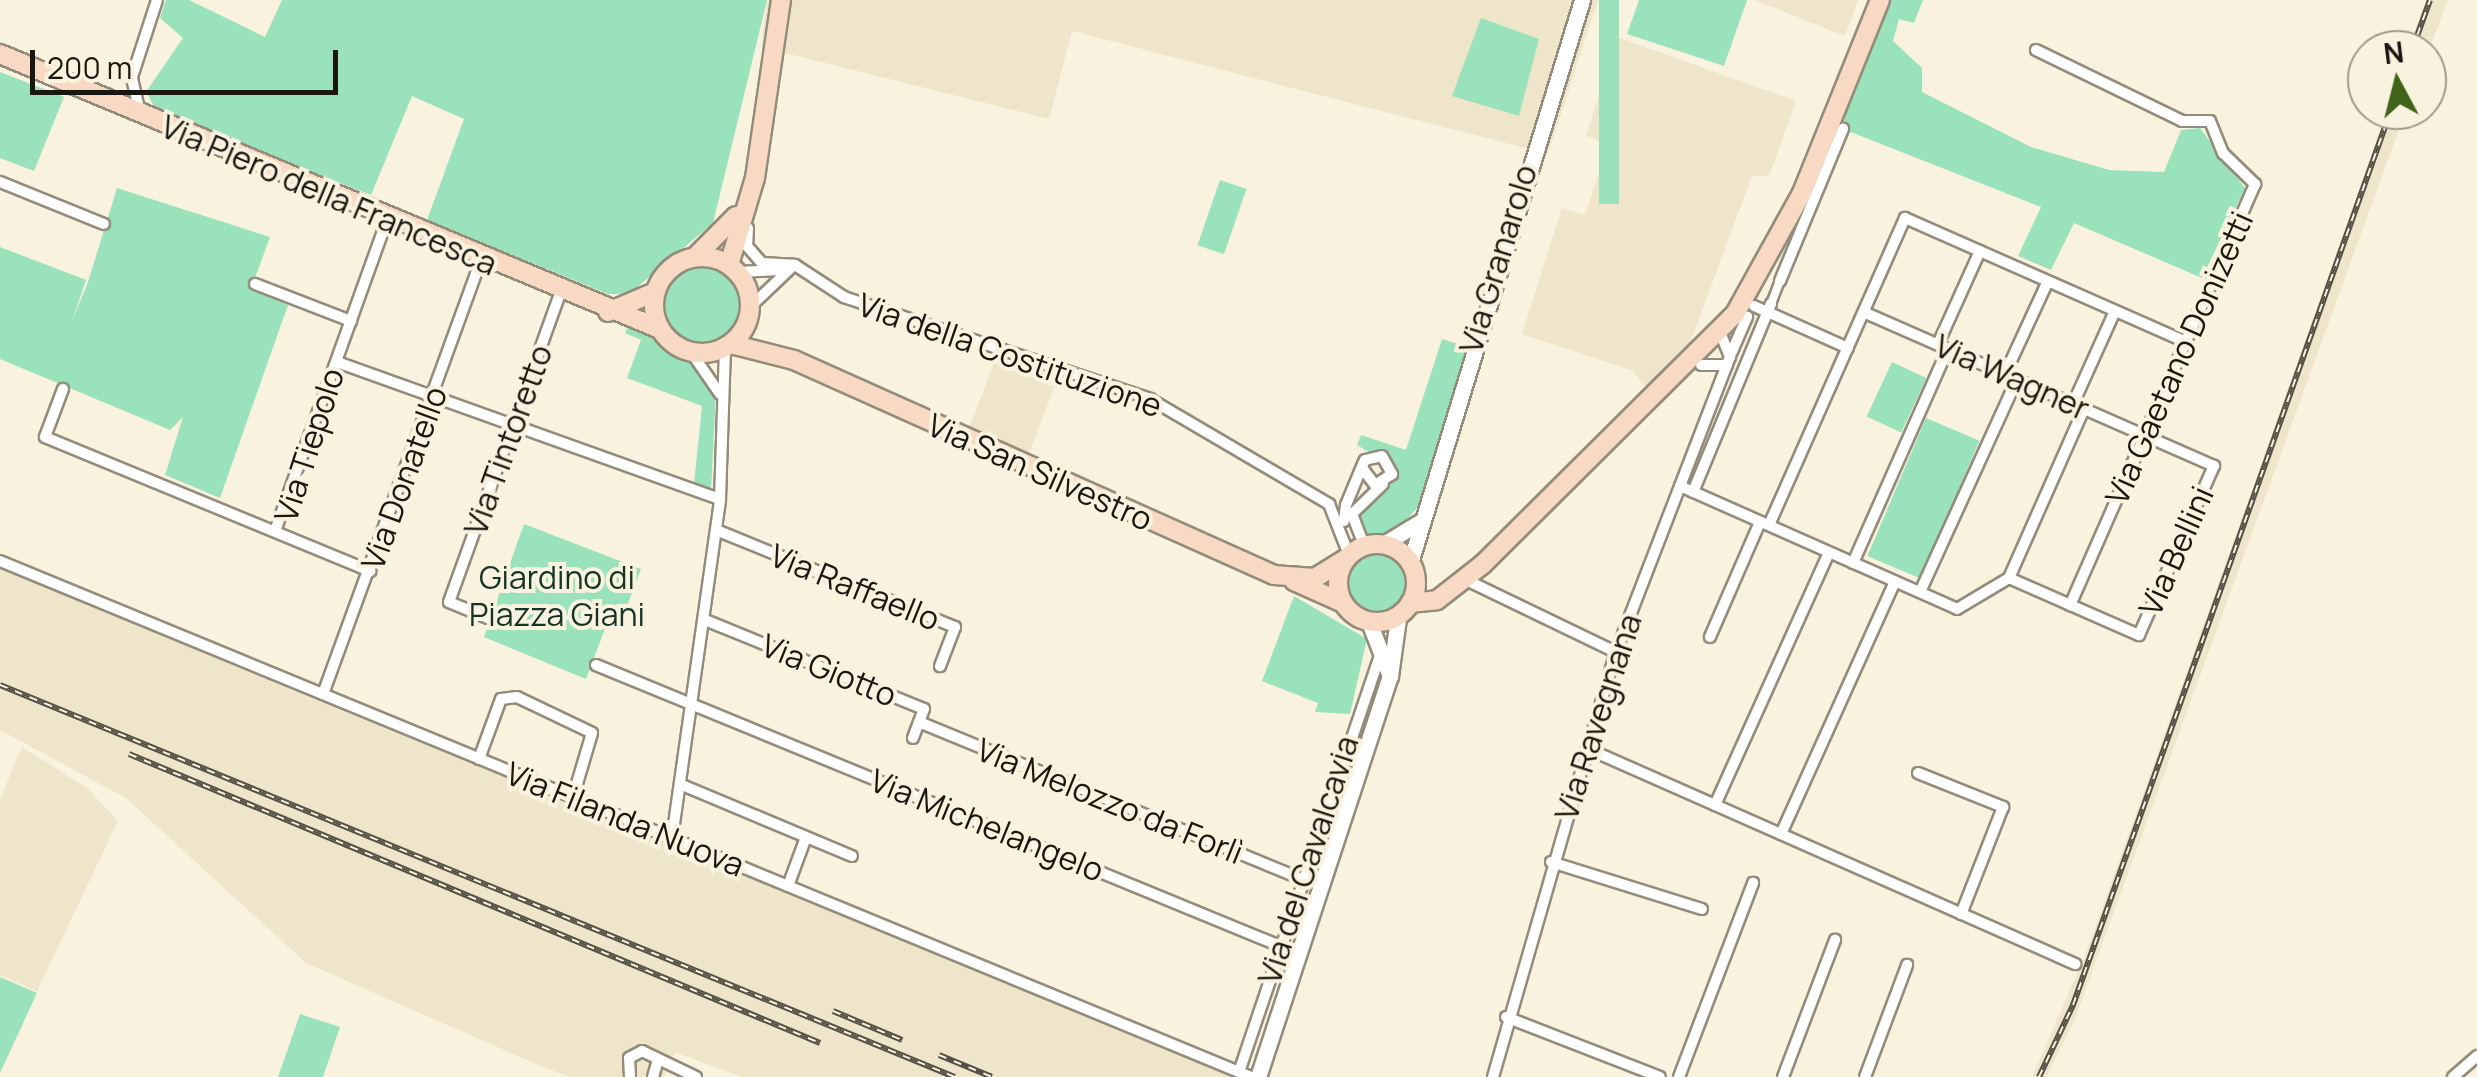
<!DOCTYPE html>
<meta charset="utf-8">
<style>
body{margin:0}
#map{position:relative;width:2477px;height:1077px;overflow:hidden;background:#f9f2de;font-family:Manrope,sans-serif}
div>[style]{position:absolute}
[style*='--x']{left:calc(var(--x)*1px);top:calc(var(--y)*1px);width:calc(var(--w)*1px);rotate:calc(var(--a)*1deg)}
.built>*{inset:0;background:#efe5ca;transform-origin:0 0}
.green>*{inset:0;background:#9ae2bc;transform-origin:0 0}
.round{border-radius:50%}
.roads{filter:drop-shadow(2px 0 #938c7a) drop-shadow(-2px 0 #938c7a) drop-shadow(0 2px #938c7a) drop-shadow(0 -2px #938c7a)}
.pedestrian>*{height:8px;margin:-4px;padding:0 4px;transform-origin:4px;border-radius:4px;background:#fff}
.minor>*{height:10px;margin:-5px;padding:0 5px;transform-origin:5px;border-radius:5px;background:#fff}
.secondary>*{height:15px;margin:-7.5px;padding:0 7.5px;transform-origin:7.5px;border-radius:7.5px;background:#fff}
.primary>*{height:18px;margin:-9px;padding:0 9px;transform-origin:9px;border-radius:9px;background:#f8d9c4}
.primary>.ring{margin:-9px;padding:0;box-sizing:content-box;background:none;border:18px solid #f8d9c4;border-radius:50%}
.rail>*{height:6px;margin-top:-3px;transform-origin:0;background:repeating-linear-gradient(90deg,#f9f2de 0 8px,#545045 0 16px);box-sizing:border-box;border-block:2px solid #545045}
span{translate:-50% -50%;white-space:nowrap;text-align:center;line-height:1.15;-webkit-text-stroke:8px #f9f2de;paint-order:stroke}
.street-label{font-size:32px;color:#1a1710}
.park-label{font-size:32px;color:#143525}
.north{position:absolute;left:2347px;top:30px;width:100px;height:100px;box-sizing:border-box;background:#f9f2de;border:2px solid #a09a8c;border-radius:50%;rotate:353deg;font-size:28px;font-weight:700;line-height:40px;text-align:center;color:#1a1710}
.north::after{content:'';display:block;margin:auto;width:35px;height:45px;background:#40631a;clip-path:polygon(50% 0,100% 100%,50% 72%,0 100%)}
.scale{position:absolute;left:30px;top:50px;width:308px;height:45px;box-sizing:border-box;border:5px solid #1a1710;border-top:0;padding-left:12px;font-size:30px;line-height:35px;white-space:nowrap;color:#1a1710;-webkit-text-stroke:8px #f9f2de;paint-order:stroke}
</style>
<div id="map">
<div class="built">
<i style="clip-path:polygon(767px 0,1598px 0,1548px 154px,1072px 31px,1049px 119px,761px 47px)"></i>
<i style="clip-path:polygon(1755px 0,1858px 0,1845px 36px)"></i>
<i style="clip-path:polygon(2426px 0,2448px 0,2427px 55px,2408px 50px)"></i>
<i style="clip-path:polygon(1617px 37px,1796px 101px,1769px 176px,1752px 176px,1684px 359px,1650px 391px,1631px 370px,1522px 334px,1562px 208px,1585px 215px,1609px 144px,1586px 136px)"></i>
<i style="clip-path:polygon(2388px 110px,2406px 110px,2074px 1022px,2046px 1077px,2032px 1077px,2085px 956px)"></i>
<i style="left:994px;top:363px;width:65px;height:73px;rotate:21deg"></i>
<i style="clip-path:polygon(0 567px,281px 686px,1240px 1077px,741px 1077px,675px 1052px,664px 1077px,571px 1077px,543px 1067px,306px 963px,126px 798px,0 730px)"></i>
<i style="clip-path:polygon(22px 747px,87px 788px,118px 821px,37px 991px,0 975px,0 799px)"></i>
</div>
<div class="green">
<i style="clip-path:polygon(166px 0,189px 0,265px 37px,282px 0,767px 0,713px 223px,629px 294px,608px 294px,427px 220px,464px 119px,412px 96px,371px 195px,157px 111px,146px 92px,183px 38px,160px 18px)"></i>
<i style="left:1599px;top:0;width:20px;height:204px"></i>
<i style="clip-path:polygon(1639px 0,1747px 0,1724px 66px,1627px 34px)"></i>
<i style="clip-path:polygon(1890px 0,1923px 0,1914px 23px,1899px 19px,1893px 41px,1922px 68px,1922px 92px,2031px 147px,2109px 170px,2164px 172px,2181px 130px,2200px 128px,2245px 188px,2202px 278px,2074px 223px,2051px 270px,2018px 256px,2041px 207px,1843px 129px,1852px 77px)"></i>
<i style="clip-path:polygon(1481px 18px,1539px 39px,1519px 116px,1452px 96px)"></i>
<i style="clip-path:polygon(0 72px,64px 97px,34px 171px,0 158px)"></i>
<i style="left:1220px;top:180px;width:28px;height:69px;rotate:19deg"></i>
<i style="clip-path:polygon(117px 188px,270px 237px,251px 289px,288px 305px,220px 498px,165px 475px,183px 417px,170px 430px,0 359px,0 247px,86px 280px,72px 321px,88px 282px)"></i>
<i class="round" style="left:665px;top:268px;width:74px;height:74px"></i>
<i style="clip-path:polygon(629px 325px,699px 362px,716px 392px,711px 492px,694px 484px,702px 406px,627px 378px,641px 340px,625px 333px)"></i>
<i style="clip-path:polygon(1442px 339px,1468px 347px,1417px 508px,1393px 535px,1369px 536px,1356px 514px,1396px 468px,1357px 445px,1361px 435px,1406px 450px)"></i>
<i style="left:1892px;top:362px;width:38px;height:60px;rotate:25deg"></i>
<i style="left:1926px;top:418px;width:58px;height:150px;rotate:23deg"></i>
<i style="clip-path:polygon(524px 524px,641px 569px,626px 609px,614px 605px,586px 679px,484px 637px)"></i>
<i class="round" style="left:1347px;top:555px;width:58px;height:58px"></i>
<i style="clip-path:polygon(1294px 596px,1367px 639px,1350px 714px,1315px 712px,1318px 703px,1262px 681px)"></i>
<i style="clip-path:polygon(0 977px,37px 993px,0 1073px)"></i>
<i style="clip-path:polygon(300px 1014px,340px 1027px,323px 1077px,278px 1077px)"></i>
</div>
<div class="roads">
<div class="pedestrian">
<i style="--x:1771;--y:304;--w:25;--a:-69"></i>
</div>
<div class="minor">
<i style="--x:2036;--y:50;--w:162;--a:25.9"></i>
<i style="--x:2182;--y:121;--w:28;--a:0"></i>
<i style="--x:2210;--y:121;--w:35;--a:68"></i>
<i style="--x:2223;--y:153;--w:45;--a:44.1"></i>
<i style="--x:2255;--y:184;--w:460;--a:113.7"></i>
<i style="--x:140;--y:113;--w:37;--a:-103"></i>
<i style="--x:132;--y:77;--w:81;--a:-72"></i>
<i style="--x:0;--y:182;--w:112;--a:22"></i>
<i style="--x:748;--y:228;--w:18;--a:93"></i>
<i style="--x:747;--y:246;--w:23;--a:49"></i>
<i style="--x:762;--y:263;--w:33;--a:3"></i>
<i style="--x:795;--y:265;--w:59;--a:33.1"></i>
<i style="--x:844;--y:297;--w:323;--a:18.4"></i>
<i style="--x:1150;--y:399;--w:208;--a:30.4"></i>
<i style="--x:1329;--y:504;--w:55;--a:68.6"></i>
<i style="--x:738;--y:272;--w:42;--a:-2.7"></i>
<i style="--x:1780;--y:281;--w:165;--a:-67.5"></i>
<i style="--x:255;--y:284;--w:103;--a:21.1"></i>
<i style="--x:1754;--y:306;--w:103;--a:24.1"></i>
<i style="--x:750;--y:307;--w:58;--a:-43.6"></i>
<i style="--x:1938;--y:344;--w:102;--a:-65.7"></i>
<i style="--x:691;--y:352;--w:51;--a:55.4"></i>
<i style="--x:1730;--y:356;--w:43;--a:-66.4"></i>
<i style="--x:337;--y:362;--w:407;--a:19.7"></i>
<i style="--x:1701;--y:365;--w:26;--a:0"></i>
<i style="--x:2005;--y:374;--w:102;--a:-65.2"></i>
<i style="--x:63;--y:389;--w:51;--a:110.6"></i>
<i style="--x:45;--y:437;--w:352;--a:22.4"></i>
<i style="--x:2073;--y:404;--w:102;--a:-65.7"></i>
<i style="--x:1680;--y:486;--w:303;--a:23.9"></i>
<i style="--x:1957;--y:609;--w:61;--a:-30.8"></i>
<i style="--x:2009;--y:578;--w:142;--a:23.7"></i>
<i style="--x:2139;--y:635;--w:185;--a:-66.1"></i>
<i style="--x:2214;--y:466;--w:382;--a:-156.3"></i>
<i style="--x:1693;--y:492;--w:204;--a:-67.5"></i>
<i style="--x:1344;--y:521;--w:16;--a:-83"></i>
<i style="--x:1346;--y:505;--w:44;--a:-67.5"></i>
<i style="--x:1363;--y:464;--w:4;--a:-63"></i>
<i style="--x:1365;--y:460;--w:17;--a:-13"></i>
<i style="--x:1382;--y:456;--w:21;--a:61"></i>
<i style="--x:1392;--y:474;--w:20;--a:147"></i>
<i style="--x:1375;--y:485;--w:21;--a:-127"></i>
<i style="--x:1769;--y:525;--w:336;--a:-66.1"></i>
<i style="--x:1905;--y:218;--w:305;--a:23.8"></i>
<i style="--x:716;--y:530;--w:258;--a:22.1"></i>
<i style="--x:955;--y:627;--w:42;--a:111"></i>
<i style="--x:275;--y:531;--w:331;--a:-70.2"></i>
<i style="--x:1378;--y:544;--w:16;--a:-166"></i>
<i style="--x:1362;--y:540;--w:28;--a:-111"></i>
<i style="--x:1352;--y:514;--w:43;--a:-44.1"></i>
<i style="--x:0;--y:561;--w:1353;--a:22.41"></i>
<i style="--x:1853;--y:563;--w:234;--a:-66.1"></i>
<i style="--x:2009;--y:578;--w:185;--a:-66.1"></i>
<i style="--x:1464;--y:579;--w:169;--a:25.7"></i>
<i style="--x:1920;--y:592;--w:234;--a:-65.5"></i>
<i style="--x:488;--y:618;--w:42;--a:-157.7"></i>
<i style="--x:449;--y:602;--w:328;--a:-70.2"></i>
<i style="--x:705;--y:620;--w:236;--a:22.1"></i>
<i style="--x:924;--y:709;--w:31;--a:111"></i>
<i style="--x:1710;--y:637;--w:125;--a:-66.5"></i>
<i style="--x:596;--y:665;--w:739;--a:22.33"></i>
<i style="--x:323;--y:694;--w:462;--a:-70"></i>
<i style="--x:919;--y:722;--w:414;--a:22.3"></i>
<i style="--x:1586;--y:748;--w:535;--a:23.83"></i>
<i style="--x:479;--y:759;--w:64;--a:-69.9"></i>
<i style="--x:501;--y:699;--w:16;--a:-7"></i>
<i style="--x:517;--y:697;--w:83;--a:25.6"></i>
<i style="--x:592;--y:733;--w:67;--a:106.5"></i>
<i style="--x:1918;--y:773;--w:92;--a:21.8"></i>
<i style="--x:2003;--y:807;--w:115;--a:111.4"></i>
<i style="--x:682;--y:785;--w:184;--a:22.7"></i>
<i style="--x:1715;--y:805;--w:277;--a:-65.7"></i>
<i style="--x:1781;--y:834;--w:277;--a:-65.7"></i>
<i style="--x:672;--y:838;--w:342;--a:-81.9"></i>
<i style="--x:720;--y:499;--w:152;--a:-88.1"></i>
<i style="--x:1551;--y:862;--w:158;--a:17.3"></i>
<i style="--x:788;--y:886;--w:52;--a:-69.8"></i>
<i style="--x:1506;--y:1017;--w:165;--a:21.3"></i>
<i style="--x:1239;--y:1072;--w:443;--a:-71.3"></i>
<i style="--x:630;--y:1077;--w:19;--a:-93"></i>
<i style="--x:629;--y:1058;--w:15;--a:-28"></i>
<i style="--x:642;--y:1051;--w:60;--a:25.7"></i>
<i style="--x:653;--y:1077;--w:15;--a:-74"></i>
<i style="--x:1493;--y:1077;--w:442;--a:-73.9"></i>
<i style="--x:1616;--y:652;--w:316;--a:-68.9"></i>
<i style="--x:1730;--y:357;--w:27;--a:-112"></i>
<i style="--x:1679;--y:1077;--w:208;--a:-69.1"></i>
<i style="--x:1783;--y:1077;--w:147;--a:-69.2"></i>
<i style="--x:1865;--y:1077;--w:120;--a:-69.4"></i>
<i style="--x:2453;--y:1077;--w:32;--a:-41"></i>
</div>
<div class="secondary">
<i style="--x:1382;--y:545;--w:42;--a:-31.4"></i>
<i style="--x:1410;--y:563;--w:589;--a:-73.01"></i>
<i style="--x:1369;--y:622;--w:58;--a:68.7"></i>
<i style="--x:1258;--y:1077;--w:422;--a:-71.8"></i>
<i style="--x:1390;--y:676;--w:59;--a:-82.1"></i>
</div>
<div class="primary">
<i style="--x:0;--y:54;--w:715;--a:22.62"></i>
<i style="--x:695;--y:257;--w:58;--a:-45"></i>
<i class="ring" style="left:654px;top:257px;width:78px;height:78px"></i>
<i style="--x:729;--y:265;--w:91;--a:-73.4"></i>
<i style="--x:755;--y:178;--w:180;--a:-81.7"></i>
<i style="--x:608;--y:312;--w:51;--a:-23.1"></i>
<i style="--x:731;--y:344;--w:65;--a:14.3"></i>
<i style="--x:794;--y:360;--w:526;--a:24.13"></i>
<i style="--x:1274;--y:575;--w:41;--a:4.2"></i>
<i style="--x:1315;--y:578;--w:36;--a:-32"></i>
<i class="ring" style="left:1338px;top:544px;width:60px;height:60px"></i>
<i style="--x:1294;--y:581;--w:54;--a:24.2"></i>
<i style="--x:1410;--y:603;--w:27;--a:-6"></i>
<i style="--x:1437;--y:600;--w:58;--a:-38"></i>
<i style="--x:1483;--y:564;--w:355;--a:-44.8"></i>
<i style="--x:1735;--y:314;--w:138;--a:-61"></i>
<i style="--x:1802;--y:193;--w:208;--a:-68"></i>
</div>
</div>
<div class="rail">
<i style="--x:2412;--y:50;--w:53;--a:-70.2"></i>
<i style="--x:0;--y:685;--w:1032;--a:22.32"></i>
<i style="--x:129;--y:754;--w:749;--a:22.7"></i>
<i style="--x:833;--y:1011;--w:75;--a:22.8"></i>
<i style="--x:939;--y:1055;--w:57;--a:22.5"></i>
<i style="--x:2039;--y:1077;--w:80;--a:-64.7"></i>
<i style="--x:2073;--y:1005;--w:950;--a:-70.44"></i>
</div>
<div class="street-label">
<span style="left:329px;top:195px;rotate:23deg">Via Piero della Francesca</span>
<span style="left:1498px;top:259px;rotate:-73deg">Via Granarolo</span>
<span style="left:1010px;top:355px;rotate:19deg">Via della Costituzione</span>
<span style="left:2179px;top:358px;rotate:-66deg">Via Gaetano Donizetti</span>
<span style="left:2012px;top:377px;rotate:24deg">Via Wagner</span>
<span style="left:508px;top:440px;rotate:-70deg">Via Tintoretto</span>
<span style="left:309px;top:445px;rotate:-72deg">Via Tiepolo</span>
<span style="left:1040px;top:472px;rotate:24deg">Via San Silvestro</span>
<span style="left:404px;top:478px;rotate:-70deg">Via Donatello</span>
<span style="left:2176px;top:551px;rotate:-66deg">Via Bellini</span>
<span style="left:855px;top:587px;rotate:22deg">Via Raffaello</span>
<span style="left:829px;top:670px;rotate:22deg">Via Giotto</span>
<span style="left:1598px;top:717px;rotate:-72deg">Via Ravegnana</span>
<span style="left:1110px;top:801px;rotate:22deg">Via Melozzo da Forlì</span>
<span style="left:625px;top:819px;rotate:22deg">Via Filanda Nuova</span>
<span style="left:987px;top:825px;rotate:22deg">Via Michelangelo</span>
<span style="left:1308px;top:860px;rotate:-72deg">Via del Cavalcavia</span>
</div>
<div class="park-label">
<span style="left:557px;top:596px">Giardino di<br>Piazza Giani</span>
</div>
<div class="north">N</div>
<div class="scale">200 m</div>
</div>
